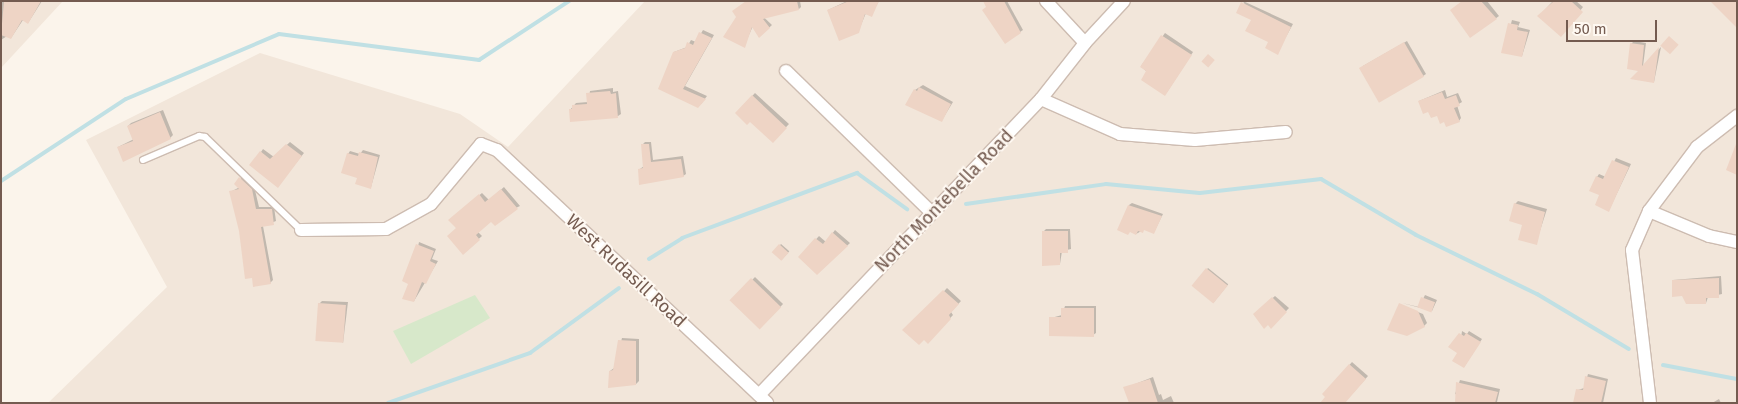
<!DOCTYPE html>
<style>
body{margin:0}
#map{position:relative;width:1738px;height:404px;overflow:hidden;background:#fbf4eb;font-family:"Fira Sans",sans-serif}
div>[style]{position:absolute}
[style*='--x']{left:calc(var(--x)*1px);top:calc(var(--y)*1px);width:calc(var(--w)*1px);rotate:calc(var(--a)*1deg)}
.residential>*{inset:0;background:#f2e6da}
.green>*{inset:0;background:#d7e8ca}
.shadow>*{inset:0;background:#0003;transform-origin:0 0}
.stream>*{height:4px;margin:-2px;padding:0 2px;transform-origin:2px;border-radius:2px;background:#c0e0e4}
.building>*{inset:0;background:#eed4c5;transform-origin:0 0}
.roads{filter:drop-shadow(1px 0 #cdbcb1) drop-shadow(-1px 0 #cdbcb1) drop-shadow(0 1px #cdbcb1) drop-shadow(0 -1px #cdbcb1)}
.lane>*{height:6px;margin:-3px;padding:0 3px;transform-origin:3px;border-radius:3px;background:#fff}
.street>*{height:12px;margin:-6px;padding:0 6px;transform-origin:6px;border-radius:6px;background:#fff}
span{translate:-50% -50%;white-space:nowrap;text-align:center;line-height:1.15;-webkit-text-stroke:4px #fef8f1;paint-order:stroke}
.street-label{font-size:18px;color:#745b50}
.frame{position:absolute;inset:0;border:2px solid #745b50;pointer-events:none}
.scale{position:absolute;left:1566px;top:20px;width:91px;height:22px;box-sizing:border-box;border:2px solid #745b50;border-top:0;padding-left:6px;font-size:15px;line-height:18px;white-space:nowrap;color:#745b50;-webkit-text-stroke:4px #fef8f1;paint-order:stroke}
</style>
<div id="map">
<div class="residential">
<i style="clip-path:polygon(1px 1px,63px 1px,1px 68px)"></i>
<i style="clip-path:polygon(645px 1px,1737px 1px,1737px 403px,48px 403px,167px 287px,86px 140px,260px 53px,460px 114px,508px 147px)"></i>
</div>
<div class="green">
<i style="clip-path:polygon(475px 295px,490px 318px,411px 364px,393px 331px)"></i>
</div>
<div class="shadow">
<i style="clip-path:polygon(1px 1px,42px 1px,28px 23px,23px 20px,11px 38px,7px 36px,1px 40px)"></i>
<i style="clip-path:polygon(747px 1px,772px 25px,759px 37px,753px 26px,744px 46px)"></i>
<i style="clip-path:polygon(777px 1px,800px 1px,801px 7px,799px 9px)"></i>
<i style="clip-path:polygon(847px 1px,879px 1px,871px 15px,866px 13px,858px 32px,828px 10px)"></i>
<i style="clip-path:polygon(989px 1px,1007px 1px,1023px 30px,1005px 42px,988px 6px)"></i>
<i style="clip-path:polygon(1243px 1px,1293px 24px,1277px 53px,1252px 20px)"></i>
<i style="clip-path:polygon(1463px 1px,1487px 1px,1499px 16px,1470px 37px)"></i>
<i style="clip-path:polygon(1553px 1px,1576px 1px,1583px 7px,1561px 35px,1539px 16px)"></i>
<i style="clip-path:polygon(1512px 20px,1520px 22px,1518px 27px,1530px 30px,1522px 56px,1503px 52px)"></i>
<i style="clip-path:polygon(703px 30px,714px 35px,685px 86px,707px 96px,701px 104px,660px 89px,674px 52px,687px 47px,691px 40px,696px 42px)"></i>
<i style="clip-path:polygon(1165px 33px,1193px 52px,1167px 92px,1141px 66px)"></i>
<i style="clip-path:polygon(1407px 41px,1426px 74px,1423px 76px,1363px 66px)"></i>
<i style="clip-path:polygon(1634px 41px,1646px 43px,1643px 66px,1661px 47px,1654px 82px,1640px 70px,1631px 44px)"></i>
<i style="clip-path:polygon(923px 85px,953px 102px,942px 120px,915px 90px)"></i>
<i style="clip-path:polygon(613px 88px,613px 92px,618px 91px,621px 114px,618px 116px,571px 120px,570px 110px,576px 103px,588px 102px,590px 91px)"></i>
<i style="clip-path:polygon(1445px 90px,1447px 97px,1458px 93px,1462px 102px,1457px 105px,1461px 118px,1459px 121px,1429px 110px,1419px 101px)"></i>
<i style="clip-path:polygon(755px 93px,789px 124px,773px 141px,750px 120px,736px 113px)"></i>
<i style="clip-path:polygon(163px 110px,173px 135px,170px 138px,118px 147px,134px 139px,128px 126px,131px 123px)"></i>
<i style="clip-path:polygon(290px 142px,304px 153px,280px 183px,261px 152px,263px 149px,274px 157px)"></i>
<i style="clip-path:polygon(645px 142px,651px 142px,653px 160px,683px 156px,686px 174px,683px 176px,640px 169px,644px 166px,642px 145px)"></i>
<i style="clip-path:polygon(363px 150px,380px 155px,371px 187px,358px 177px,348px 154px,350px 151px,360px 154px)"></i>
<i style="clip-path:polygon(1616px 158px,1631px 164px,1609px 210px,1597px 177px,1599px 174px,1606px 177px)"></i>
<i style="clip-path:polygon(243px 176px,254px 186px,259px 207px,274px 207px,276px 221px,263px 226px,273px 280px,270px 283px,241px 231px,230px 192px,240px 187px,236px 184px)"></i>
<i style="clip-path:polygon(504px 187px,520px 206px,491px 220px,478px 232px,482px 236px,463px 253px,453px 217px,482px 193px,489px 200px)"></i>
<i style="clip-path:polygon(1518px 201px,1547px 209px,1536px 243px,1523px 224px,1515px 204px)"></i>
<i style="clip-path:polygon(1132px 203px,1163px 214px,1154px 232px,1145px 229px,1136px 234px,1129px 205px)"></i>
<i style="clip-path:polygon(1046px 229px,1070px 229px,1071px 249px,1062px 251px,1060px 264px,1043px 232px)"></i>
<i style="clip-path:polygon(835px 230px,850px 243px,817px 274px,800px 257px,819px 236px,826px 242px)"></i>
<i style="clip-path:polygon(419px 242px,436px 249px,432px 259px,438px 261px,414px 301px,410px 284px)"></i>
<i style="left:781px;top:244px;width:11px;height:11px;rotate:41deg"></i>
<i style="left:1208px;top:268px;width:26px;height:23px;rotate:39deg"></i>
<i style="clip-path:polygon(1721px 276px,1722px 294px,1708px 297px,1706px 303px,1673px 280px)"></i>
<i style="left:755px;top:277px;width:39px;height:33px;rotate:44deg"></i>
<i style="clip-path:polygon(947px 288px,961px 301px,951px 312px,953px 315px,928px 342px,927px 310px)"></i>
<i style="clip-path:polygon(1425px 295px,1437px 300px,1432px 311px,1402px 303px,1419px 307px)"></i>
<i style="clip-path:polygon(1275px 296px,1289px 308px,1271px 327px,1255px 314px)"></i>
<i style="clip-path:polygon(322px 301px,348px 302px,343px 343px,319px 304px)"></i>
<i style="clip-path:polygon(1400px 305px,1423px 314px,1427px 323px,1424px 326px)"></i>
<i style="clip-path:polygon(1065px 306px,1096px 306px,1096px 333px,1093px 335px,1051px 318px,1062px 315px)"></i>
<i style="clip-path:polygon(1462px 331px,1467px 334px,1469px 331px,1482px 339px,1464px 367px,1459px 352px)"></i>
<i style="clip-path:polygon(622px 338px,639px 339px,639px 381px,636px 384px,610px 371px,614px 368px)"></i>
<i style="clip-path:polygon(1352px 362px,1368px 376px,1344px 403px,1327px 397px,1324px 394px)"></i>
<i style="clip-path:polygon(1588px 374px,1608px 379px,1603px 403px,1574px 403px,1578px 390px,1584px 388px)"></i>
<i style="clip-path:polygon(1153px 377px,1159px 395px,1161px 394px,1163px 400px,1171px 396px,1174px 403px,1130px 403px,1125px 388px)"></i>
<i style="clip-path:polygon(1460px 380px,1500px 389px,1497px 402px,1488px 403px,1455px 394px)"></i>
<i style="clip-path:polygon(1719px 399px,1721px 403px,1712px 403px)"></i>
</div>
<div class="stream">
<i style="--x:1;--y:181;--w:149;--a:-33.3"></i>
<i style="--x:126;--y:99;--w:166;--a:-23"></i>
<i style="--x:279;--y:34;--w:202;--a:7.4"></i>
<i style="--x:479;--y:60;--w:108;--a:-33.2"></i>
<i style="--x:966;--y:204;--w:141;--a:-8.1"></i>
<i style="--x:1106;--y:184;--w:94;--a:5.5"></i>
<i style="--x:1200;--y:193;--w:122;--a:-6.6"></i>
<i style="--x:1321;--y:179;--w:110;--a:30.5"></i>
<i style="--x:1416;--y:235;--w:135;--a:26"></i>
<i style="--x:1537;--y:294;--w:107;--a:30.9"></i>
<i style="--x:649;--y:259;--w:39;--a:-32"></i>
<i style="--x:682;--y:238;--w:187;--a:-20.4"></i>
<i style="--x:857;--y:173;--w:62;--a:35.8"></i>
<i style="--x:1663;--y:365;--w:75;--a:10.7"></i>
<i style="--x:388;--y:403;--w:151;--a:-19.4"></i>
<i style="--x:530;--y:353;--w:110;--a:-36.1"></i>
</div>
<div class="building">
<i style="clip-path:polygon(4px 1px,41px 1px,28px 24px,22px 20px,11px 39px,1px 35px)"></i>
<i style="clip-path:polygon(746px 1px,797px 1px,799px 10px,763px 19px,770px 28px,759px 38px,752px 27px,745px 48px,723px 37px,736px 17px,732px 11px)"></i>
<i style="clip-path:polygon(849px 1px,879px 1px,872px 17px,865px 14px,859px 33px,839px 41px,827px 10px)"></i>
<i style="clip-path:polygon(983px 1px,1004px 1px,1021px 33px,1005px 44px,982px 10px,986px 7px)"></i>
<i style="clip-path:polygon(1462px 1px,1481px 1px,1497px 19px,1470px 38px,1450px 10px)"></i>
<i style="clip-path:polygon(1554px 1px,1571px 1px,1583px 12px,1561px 37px,1537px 16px)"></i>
<i style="clip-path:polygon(1710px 1px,1737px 1px,1737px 28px)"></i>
<i style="clip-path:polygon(1241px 2px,1291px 27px,1278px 55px,1265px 48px,1268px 42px,1245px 31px,1251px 20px,1236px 13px)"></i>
<i style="clip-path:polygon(1508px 23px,1518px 25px,1517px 30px,1528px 32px,1522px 57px,1501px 53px)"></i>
<i style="clip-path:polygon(699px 32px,712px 38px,683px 89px,706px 99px,698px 108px,658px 89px,673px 52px,685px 48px,687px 42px,693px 45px)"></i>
<i style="clip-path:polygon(1161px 35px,1192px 55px,1165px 96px,1141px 80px,1146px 71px,1140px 67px)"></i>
<i style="left:1669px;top:36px;width:13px;height:13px;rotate:42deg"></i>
<i style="left:1404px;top:42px;width:40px;height:52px;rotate:60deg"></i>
<i style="clip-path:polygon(1630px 43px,1644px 45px,1642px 66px,1659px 47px,1654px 83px,1630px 79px,1638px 71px,1627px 69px)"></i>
<i style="left:1208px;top:54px;width:9px;height:10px;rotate:41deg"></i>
<i style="clip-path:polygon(919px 87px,951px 104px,942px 122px,905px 105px,914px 89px,917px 91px)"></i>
<i style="clip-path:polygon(610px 91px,611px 94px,616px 93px,618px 118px,570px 122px,569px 109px,572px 109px,572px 105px,587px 104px,586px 93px)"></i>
<i style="clip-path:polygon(1442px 92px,1445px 99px,1456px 95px,1460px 106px,1454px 108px,1460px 122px,1446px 127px,1444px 122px,1440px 124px,1437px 116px,1431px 118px,1428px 112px,1423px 114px,1418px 101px)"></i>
<i style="clip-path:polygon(752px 95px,787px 128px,773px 143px,750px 122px,747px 125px,735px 113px)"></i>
<i style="clip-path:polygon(160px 112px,171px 139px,123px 162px,117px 147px,133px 141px,127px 126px)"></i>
<i style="clip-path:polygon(286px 144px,302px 156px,278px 188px,249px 165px,260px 151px,270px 159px)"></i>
<i style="clip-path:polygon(641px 144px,649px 144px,651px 162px,681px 159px,684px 177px,639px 185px,638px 169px,643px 168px)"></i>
<i style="clip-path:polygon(1736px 144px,1737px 145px,1737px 175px,1726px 170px)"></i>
<i style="clip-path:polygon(359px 152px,378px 157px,371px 189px,355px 184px,357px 178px,341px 173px,347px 153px,358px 156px)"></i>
<i style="clip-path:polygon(1612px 160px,1629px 167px,1609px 212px,1595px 205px,1599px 195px,1589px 191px,1596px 176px,1603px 179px)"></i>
<i style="clip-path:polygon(239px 177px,252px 189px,256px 209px,272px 209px,274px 225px,261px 227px,271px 284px,253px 287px,252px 278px,245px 279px,239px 231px,229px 191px,239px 189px,234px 184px)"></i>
<i style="clip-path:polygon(501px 189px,518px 209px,495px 226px,491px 222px,476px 235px,480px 240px,463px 255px,447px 236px,456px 228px,448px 220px,479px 194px,485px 202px)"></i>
<i style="clip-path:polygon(1514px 203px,1545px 212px,1537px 245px,1518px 240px,1522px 225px,1509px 221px)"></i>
<i style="clip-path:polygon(1128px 205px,1162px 216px,1154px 234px,1144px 230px,1143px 233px,1138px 231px,1136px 235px,1130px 232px,1128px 235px,1117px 230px)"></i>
<i style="clip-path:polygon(1042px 231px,1068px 231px,1068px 253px,1060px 253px,1060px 265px,1042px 266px)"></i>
<i style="clip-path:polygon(832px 232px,848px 246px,817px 275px,798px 257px,815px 238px,823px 244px)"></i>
<i style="clip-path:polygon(416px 244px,434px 251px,430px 261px,436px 264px,426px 284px,422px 282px,414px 302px,402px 299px,408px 284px,402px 281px)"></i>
<i style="left:779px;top:244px;width:13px;height:11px;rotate:42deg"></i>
<i style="left:1206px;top:268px;width:28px;height:23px;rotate:39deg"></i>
<i style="left:751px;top:278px;width:42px;height:31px;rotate:44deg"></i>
<i style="clip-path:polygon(1719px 278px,1719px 298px,1706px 298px,1706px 304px,1686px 304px,1682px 296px,1672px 297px,1672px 280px)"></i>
<i style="clip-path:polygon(943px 290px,959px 304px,949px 315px,951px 319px,928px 344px,924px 340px,919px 345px,902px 330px)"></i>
<i style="clip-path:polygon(1272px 297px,1287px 312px,1271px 329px,1268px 325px,1264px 329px,1253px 314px)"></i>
<i style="left:1421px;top:297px;width:15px;height:11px;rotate:20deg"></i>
<i style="left:318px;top:303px;width:28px;height:38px;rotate:4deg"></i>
<i style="clip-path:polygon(1399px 303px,1418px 311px,1425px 327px,1407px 336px,1387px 330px)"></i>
<i style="clip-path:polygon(1061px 308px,1094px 308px,1094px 337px,1049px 336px,1049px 317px,1061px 317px)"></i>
<i style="clip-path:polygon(1459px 333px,1464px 336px,1466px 333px,1481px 342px,1464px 368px,1452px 361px,1457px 353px,1448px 347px)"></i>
<i style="clip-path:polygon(618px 340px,636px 341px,636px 385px,608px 388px,609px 371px,613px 370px)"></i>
<i style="clip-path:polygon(1349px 364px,1366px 379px,1345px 403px,1320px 403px,1325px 397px,1322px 394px)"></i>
<i style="clip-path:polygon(1585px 376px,1606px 381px,1601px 403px,1573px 403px,1576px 389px,1583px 390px)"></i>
<i style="clip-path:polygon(1150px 379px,1158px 403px,1129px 403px,1123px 387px)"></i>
<i style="clip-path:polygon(1456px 382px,1498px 392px,1495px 403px,1455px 403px)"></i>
</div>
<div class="roads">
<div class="lane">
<i style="--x:143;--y:160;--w:61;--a:-23.2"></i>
<i style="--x:199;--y:136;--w:6;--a:9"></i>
<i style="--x:205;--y:137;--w:134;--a:44.1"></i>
</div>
<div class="street">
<i style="--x:1046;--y:1;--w:57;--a:47.1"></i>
<i style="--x:786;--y:71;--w:204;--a:44.2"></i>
<i style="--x:1041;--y:99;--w:86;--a:23.9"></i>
<i style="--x:1120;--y:134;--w:75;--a:4.6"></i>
<i style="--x:1195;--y:140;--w:91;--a:-5"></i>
<i style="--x:1649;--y:211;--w:65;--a:22.6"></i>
<i style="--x:1709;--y:236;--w:29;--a:12"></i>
<i style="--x:301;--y:230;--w:85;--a:-0.7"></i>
<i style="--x:386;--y:229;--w:51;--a:-29.1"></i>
<i style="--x:431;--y:204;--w:78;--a:-50.2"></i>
<i style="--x:481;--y:144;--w:17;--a:21"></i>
<i style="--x:497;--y:150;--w:370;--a:43.1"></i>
<i style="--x:759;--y:395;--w:409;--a:-46.4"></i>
<i style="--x:1041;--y:99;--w:71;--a:-51.8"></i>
<i style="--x:1085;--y:43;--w:57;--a:-47.1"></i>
<i style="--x:1650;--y:403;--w:154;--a:-96.7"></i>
<i style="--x:1632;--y:250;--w:43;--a:-66.4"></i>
<i style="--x:1649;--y:211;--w:80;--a:-53.1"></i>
<i style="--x:1697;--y:147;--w:51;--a:-37.8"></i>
</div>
</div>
<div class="street-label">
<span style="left:944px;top:201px;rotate:-46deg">North Montebella Road</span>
<span style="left:626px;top:271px;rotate:43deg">West Rudasill Road</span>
</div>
<div class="frame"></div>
<div class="scale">50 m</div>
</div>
